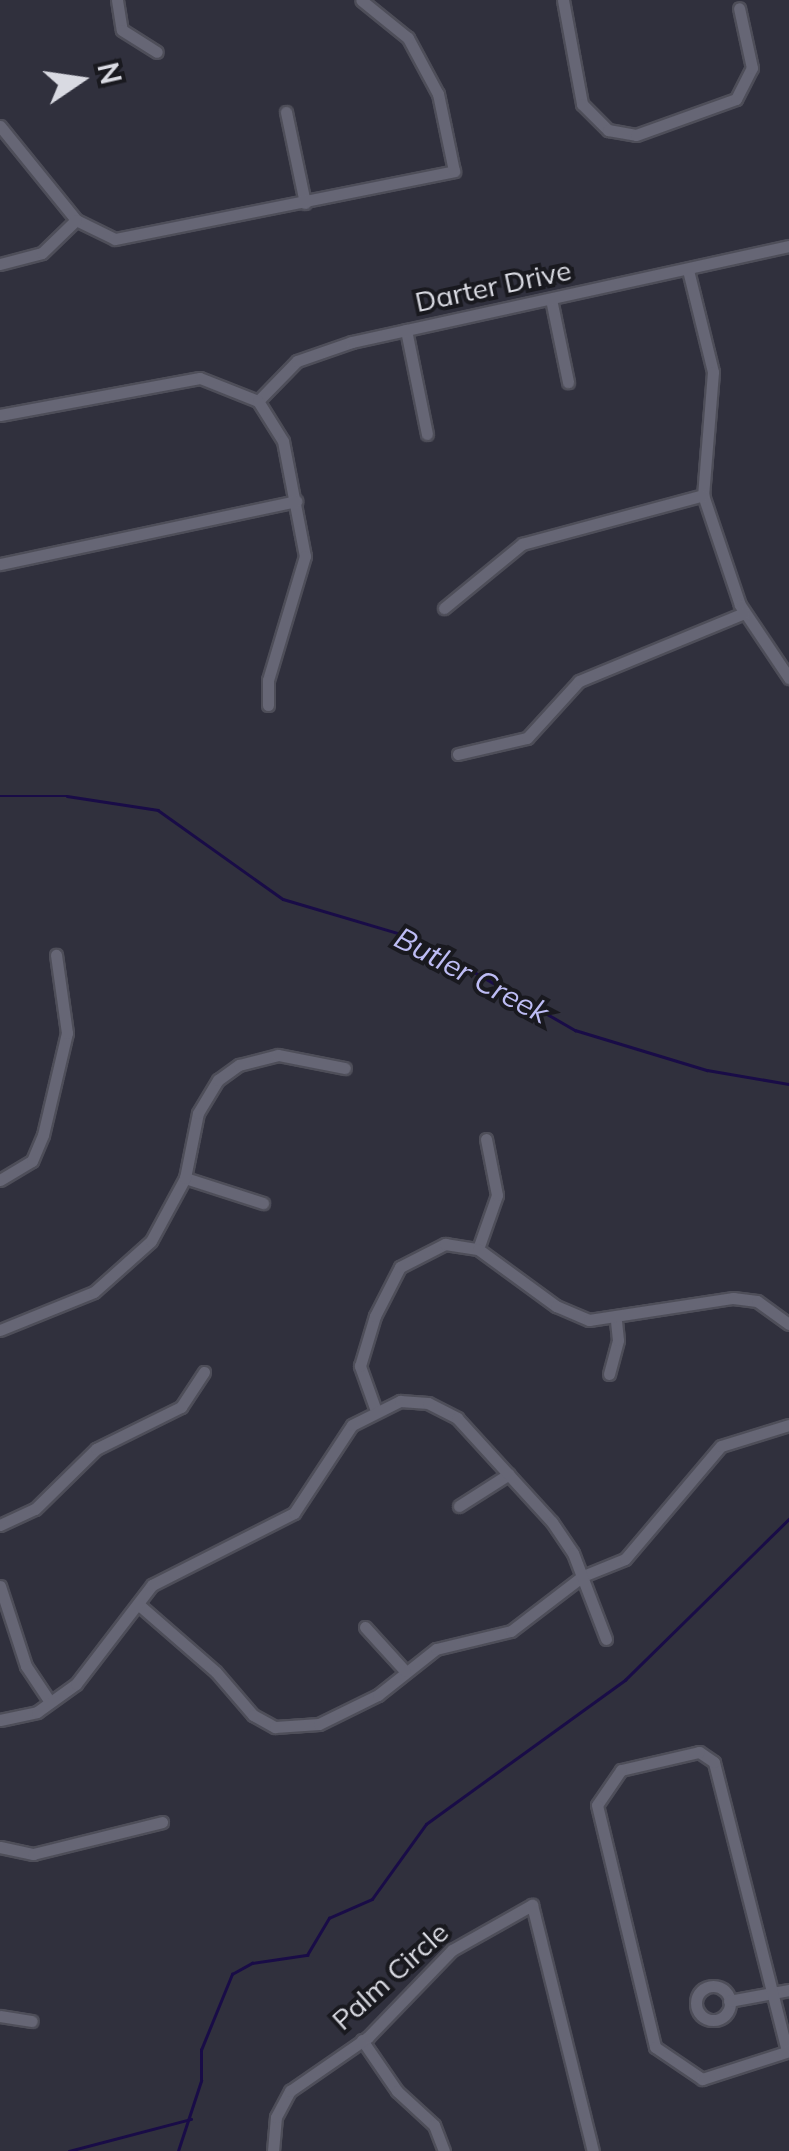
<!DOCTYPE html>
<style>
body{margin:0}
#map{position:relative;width:789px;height:2151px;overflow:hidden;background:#30303d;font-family:Mulish,sans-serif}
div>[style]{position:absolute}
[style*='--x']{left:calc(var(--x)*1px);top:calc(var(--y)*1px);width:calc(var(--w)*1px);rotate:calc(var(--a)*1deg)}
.stream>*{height:2.5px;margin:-1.25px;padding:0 1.25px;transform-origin:1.25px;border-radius:1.25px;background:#190c47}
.roads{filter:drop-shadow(2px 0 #4e4e59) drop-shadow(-2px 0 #4e4e59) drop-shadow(0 2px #4e4e59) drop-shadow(0 -2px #4e4e59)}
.minor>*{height:11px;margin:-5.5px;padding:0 5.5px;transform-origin:5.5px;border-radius:5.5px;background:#666675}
.minor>.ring{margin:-5.5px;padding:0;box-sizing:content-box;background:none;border:11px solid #666675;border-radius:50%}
span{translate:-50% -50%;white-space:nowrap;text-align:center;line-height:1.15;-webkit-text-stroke:8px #19191f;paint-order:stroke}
.street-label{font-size:28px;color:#d9dae2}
.water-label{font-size:30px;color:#bdbcf4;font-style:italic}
.north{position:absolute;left:30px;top:30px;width:100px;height:100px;-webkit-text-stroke:8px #19191f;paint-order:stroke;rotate:77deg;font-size:28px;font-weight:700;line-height:40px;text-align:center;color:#d9dae2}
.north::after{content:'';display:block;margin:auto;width:35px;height:45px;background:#d9dae2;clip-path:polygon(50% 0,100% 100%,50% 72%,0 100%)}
</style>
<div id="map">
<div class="stream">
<i style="--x:0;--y:796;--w:67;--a:0"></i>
<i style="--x:67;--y:796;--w:92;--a:8.7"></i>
<i style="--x:158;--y:810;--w:153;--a:35.5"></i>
<i style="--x:283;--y:899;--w:138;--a:16.5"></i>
<i style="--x:415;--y:938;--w:185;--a:29.9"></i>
<i style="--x:575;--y:1030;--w:138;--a:16.9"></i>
<i style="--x:707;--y:1070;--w:83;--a:9.7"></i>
<i style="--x:69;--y:2151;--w:126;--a:-14.7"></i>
<i style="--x:178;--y:2151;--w:74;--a:-71.8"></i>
<i style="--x:201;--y:2081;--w:31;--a:-90"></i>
<i style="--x:201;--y:2050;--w:82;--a:-67.8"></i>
<i style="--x:232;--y:1974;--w:23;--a:-29"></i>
<i style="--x:252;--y:1963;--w:56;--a:-8.3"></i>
<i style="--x:307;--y:1955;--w:43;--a:-59.3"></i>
<i style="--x:329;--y:1918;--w:47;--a:-23.8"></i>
<i style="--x:372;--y:1899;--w:92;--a:-54.2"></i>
<i style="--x:426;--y:1824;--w:246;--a:-35.9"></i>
<i style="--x:625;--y:1680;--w:230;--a:-44.5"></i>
</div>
<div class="roads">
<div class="minor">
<i style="--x:117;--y:0;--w:30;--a:81"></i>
<i style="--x:122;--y:30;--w:41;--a:32.2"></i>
<i style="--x:563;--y:0;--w:106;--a:79.6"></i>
<i style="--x:582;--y:104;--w:37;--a:45"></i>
<i style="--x:608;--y:130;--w:28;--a:10"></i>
<i style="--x:636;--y:135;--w:106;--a:-19.8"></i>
<i style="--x:736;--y:99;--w:35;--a:-63"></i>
<i style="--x:752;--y:68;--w:61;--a:-102.2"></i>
<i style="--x:286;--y:112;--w:93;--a:78.2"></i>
<i style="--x:0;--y:126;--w:121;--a:51"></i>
<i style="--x:76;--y:220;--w:43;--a:26"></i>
<i style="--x:115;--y:239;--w:346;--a:-11.3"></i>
<i style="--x:454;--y:171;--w:79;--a:-101.7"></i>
<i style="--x:438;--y:94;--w:64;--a:-118.2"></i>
<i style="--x:408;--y:38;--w:60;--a:-141"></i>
<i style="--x:0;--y:264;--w:43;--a:-14.7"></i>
<i style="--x:42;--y:253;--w:47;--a:-44.1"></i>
<i style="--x:688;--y:270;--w:105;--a:76.2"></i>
<i style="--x:713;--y:372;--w:123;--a:94.6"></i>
<i style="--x:703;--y:495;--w:116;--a:71.4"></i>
<i style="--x:740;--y:605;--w:88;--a:56.1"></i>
<i style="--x:551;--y:299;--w:85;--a:78.4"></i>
<i style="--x:406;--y:330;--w:106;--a:78.6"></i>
<i style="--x:258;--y:401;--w:56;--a:-45.7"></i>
<i style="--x:297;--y:361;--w:58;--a:-19.1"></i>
<i style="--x:352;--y:342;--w:447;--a:-12.4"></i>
<i style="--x:0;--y:415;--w:203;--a:-10.5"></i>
<i style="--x:200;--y:378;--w:62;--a:21.6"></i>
<i style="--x:258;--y:401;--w:47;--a:58"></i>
<i style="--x:283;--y:441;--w:117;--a:79.2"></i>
<i style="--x:305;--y:556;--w:129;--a:106.6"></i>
<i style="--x:268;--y:680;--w:25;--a:90"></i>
<i style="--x:0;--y:564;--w:303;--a:-12"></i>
<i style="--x:444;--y:608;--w:101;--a:-39.4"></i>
<i style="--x:522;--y:544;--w:188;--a:-15.1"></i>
<i style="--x:458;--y:754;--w:71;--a:-13.1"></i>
<i style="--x:527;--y:738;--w:77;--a:-47.6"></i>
<i style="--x:579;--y:681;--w:178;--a:-22.4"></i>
<i style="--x:185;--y:1178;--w:82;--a:17.8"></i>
<i style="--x:0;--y:1180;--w:37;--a:-31"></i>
<i style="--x:32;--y:1161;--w:28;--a:-67"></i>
<i style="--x:43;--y:1135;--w:105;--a:-76.8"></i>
<i style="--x:67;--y:1033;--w:79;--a:-98"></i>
<i style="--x:478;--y:1249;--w:57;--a:-70.6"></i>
<i style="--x:497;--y:1195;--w:57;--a:-101.1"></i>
<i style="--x:0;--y:1330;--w:101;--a:-22"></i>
<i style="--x:94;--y:1292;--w:76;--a:-41.8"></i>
<i style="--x:151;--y:1241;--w:72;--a:-61.6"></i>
<i style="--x:185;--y:1178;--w:66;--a:-78.7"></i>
<i style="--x:198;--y:1113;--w:39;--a:-59"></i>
<i style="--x:218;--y:1080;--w:26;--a:-36"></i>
<i style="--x:239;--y:1065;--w:40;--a:-14.4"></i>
<i style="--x:278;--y:1055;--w:68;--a:11"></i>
<i style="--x:609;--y:1374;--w:35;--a:-75"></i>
<i style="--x:618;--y:1340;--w:20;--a:-96"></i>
<i style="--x:375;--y:1408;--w:45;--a:-109.7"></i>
<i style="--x:360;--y:1366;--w:52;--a:-73.3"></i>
<i style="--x:375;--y:1316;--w:55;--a:-63"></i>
<i style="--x:400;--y:1267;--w:51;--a:-27.1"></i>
<i style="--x:445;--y:1244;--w:33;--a:9"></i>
<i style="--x:478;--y:1249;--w:97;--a:36.2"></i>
<i style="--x:556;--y:1306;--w:36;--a:23"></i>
<i style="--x:589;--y:1320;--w:146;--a:-8.7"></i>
<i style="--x:733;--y:1298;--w:24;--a:7"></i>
<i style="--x:757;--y:1301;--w:39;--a:36"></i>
<i style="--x:459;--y:1506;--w:59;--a:-32.6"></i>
<i style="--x:0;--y:1525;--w:38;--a:-25"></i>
<i style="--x:35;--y:1509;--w:86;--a:-44.5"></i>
<i style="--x:96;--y:1449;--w:95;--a:-26.3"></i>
<i style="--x:181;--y:1407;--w:42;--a:-56.7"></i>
<i style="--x:0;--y:1586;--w:84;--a:72"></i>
<i style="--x:26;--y:1666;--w:43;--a:56.3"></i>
<i style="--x:138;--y:1604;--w:103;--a:41.1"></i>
<i style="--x:216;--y:1672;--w:57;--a:49.3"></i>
<i style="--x:253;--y:1715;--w:25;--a:29"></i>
<i style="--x:275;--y:1727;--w:44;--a:-3.9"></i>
<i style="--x:319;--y:1724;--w:66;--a:-26.2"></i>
<i style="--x:378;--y:1695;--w:74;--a:-38.4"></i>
<i style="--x:436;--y:1649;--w:77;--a:-13.5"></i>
<i style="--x:511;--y:1631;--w:91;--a:-37.4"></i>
<i style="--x:583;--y:1576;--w:45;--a:-22"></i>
<i style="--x:625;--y:1559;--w:148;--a:-49.7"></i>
<i style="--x:721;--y:1446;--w:71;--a:-17.2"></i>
<i style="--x:365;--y:1627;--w:59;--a:47.7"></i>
<i style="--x:0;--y:1720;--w:38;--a:-12"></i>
<i style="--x:37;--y:1712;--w:48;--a:-35.7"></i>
<i style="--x:76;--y:1684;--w:125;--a:-52.5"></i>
<i style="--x:152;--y:1585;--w:159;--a:-26.9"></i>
<i style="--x:294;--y:1513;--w:105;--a:-56.6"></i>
<i style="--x:352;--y:1425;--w:54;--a:-26.6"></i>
<i style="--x:400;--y:1401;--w:28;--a:4"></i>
<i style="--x:428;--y:1403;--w:33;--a:27"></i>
<i style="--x:457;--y:1418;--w:141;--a:47.6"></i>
<i style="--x:552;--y:1522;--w:37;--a:56"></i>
<i style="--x:573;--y:1553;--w:92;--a:69"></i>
<i style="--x:0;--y:1847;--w:34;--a:12"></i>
<i style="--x:33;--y:1854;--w:133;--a:-13.9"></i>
<i class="ring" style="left:696px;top:1986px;width:23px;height:23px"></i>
<i style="--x:729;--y:2001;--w:61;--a:-10.4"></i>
<i style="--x:0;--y:2016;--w:32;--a:9"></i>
<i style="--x:362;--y:2040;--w:62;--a:55.5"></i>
<i style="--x:397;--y:2091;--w:50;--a:42.6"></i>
<i style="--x:434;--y:2125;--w:28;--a:69"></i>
<i style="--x:787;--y:2051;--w:298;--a:-104.2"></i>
<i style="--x:714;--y:1762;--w:18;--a:-146"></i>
<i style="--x:699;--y:1752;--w:80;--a:167"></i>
<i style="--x:621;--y:1770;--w:42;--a:124.4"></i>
<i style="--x:597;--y:1805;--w:249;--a:76.5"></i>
<i style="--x:655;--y:2047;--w:57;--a:34.2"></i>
<i style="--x:702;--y:2079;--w:91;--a:-17.8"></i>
<i style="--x:273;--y:2151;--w:34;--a:-85"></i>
<i style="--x:276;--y:2117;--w:30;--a:-62"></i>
<i style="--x:290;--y:2091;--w:95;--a:-34.7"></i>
<i style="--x:368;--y:2037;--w:121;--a:-46"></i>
<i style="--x:452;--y:1950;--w:92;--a:-29.4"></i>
<i style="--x:532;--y:1905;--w:253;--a:76.1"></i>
</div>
</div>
<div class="street-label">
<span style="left:493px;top:286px;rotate:-12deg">Darter Drive</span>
<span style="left:390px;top:1976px;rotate:-42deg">Palm Circle</span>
</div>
<div class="water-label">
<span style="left:472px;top:975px;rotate:28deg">Butler Creek</span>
</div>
<div class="north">N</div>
</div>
